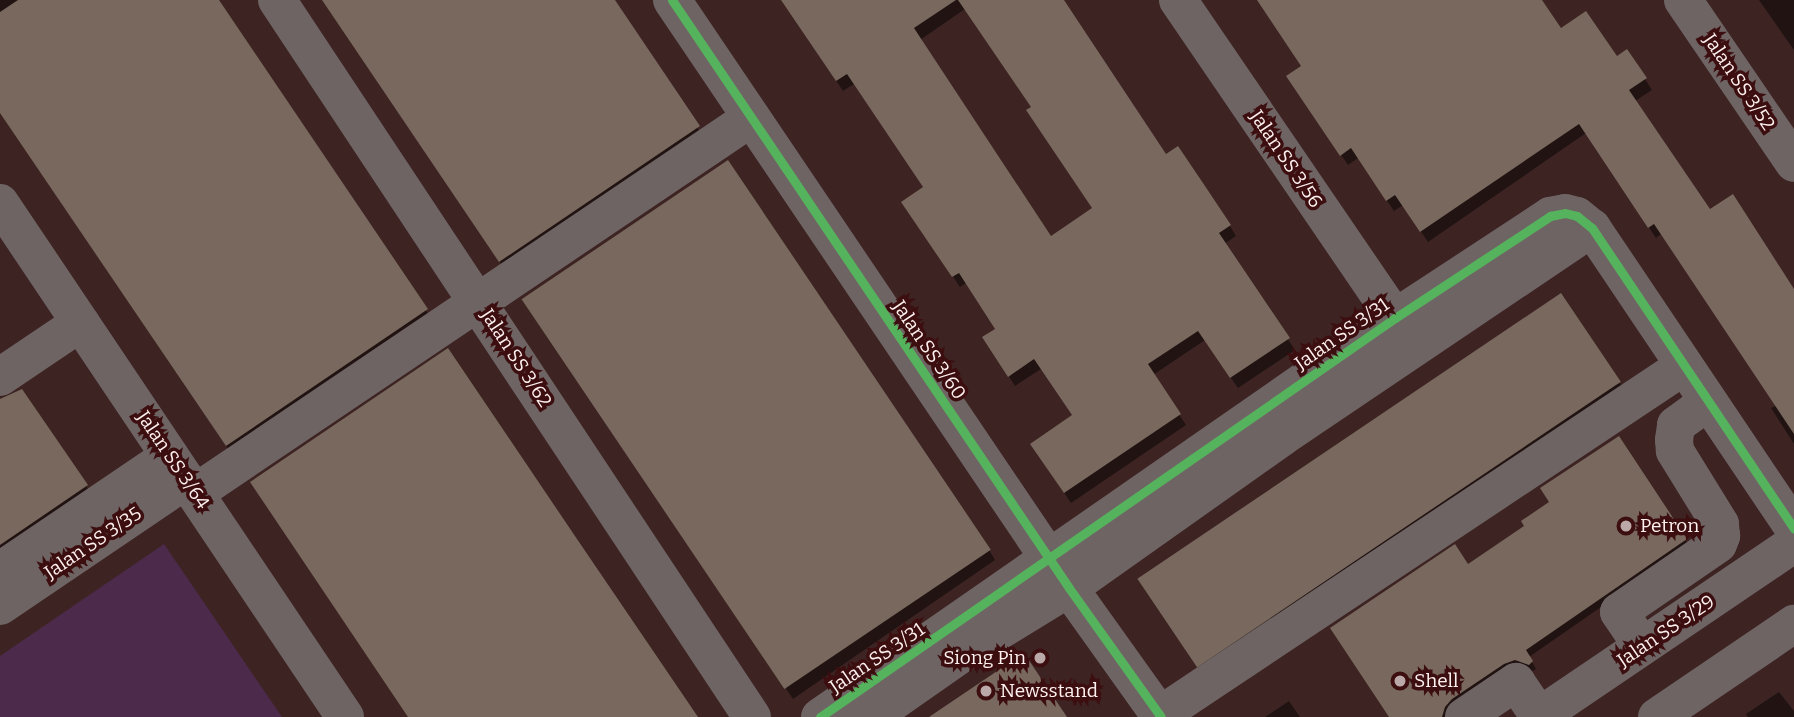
<!DOCTYPE html>
<style>
body{margin:0}
#map{position:relative;width:1794px;height:717px;overflow:hidden;background:#3d2423;font-family:Bitter,serif}
div>[style]{position:absolute}
[style*='--x']{left:calc(var(--x)*1px);top:calc(var(--y)*1px);width:calc(var(--w)*1px);rotate:calc(var(--a)*1deg)}
.green>*{inset:0;background:#4c2a4b}
.shadow>*{inset:0;background:#0007}
.building>*{inset:0;background:#78685d;transform-origin:0 0}
.minor>*{height:38px;margin:-19px;padding:0 19px;transform-origin:19px;border-radius:19px;background:#6f6464}
.cycleway>*{height:9px;margin:-4.5px;padding:0 4.5px;transform-origin:4.5px;border-radius:4.5px;background:#56b35d}
.dots>*{width:19px;height:19px;translate:-50% -50%;box-sizing:border-box;border:4px solid #3c0e0f;border-radius:50%}
span{translate:-50% -50%;white-space:nowrap;text-align:center;line-height:1.15;-webkit-text-stroke:7px #3c0e0f;paint-order:stroke}
.street-label{font-size:19px;color:#fef1f0}
.poi-label{font-size:19px;color:#fef1f0}
.left{translate:0 -50%;text-align:left}
.right{translate:-100% -50%;text-align:right}
</style>
<div id="map">
<div class="green">
<i style="clip-path:polygon(164px 544px,282px 717px,0 717px,0 656px)"></i>
</div>
<div class="shadow">
<i style="clip-path:polygon(0 0,214px 0,433px 321px,233px 456px,0 111px)"></i>
<i style="clip-path:polygon(323px 0,612px 0,704px 138px,506px 271px)"></i>
<i style="clip-path:polygon(evenodd,782px 0,1062px 0,1166px 156px,1230px 226px,1236px 236px,1224px 244px,1295px 350px,1238px 388px,1205px 340px,1153px 375px,1186px 425px,1071px 503px,1039px 455px,1074px 416px,1041px 369px,1015px 386px,991px 349px,997px 330px,966px 283px,960px 287px,910px 213px,925px 188px,854px 84px,843px 91px,782px 0,965px 9px,1033px 108px,1094px 209px,1051px 238px,920px 40px,965px 9px)"></i>
<i style="clip-path:polygon(1258px 0,1540px 0,1561px 31px,1616px 58px,1627px 51px,1652px 90px,1635px 101px,1709px 212px,1794px 291px,1794px 444px,1771px 408px,1776px 406px,1661px 234px,1656px 238px,1586px 133px,1428px 242px,1403px 205px,1394px 211px,1358px 158px,1348px 165px,1295px 87px,1303px 67px)"></i>
<i style="clip-path:polygon(1759px 0,1794px 0,1794px 50px)"></i>
<i style="clip-path:polygon(530px 310px,989px 550px,995px 560px,793px 699px)"></i>
<i style="clip-path:polygon(1620px 383px,1629px 398px,1206px 679px,1148px 594px)"></i>
<i style="clip-path:polygon(0 400px,86px 486px,95px 502px,0 566px)"></i>
<i style="clip-path:polygon(1685px 540px,1689px 546px,1529px 657px,1536px 669px,1533px 671px,1520px 667px,1447px 717px,1391px 717px,1467px 567px)"></i>
<i style="clip-path:polygon(1779px 692px,1794px 711px,1794px 717px,1748px 717px,1746px 714px)"></i>
<i style="clip-path:polygon(1289px 701px,1300px 717px,1265px 717px)"></i>
</div>
<div class="building">
<i style="clip-path:polygon(18px 0,219px 0,428px 309px,226px 446px,0 113px,0 12px)"></i>
<i style="clip-path:polygon(322px 0,615px 0,700px 126px,499px 262px)"></i>
<i style="clip-path:polygon(781px 0,956px 0,914px 28px,1051px 236px,1092px 208px,1026px 110px,1031px 107px,958px 0,1064px 0,1166px 154px,1178px 146px,1205px 186px,1231px 225px,1219px 233px,1290px 338px,1230px 378px,1198px 331px,1148px 364px,1181px 414px,1064px 493px,1030px 444px,1072px 415px,1034px 359px,1008px 377px,982px 337px,995px 329px,959px 273px,952px 277px,901px 202px,923px 187px,847px 74px,836px 81px)"></i>
<i style="clip-path:polygon(1257px 0,1542px 0,1561px 28px,1586px 11px,1617px 56px,1627px 49px,1647px 78px,1629px 90px,1710px 209px,1733px 194px,1794px 289px,1794px 434px,1654px 224px,1648px 228px,1579px 124px,1420px 232px,1395px 195px,1386px 201px,1351px 148px,1340px 156px,1286px 76px,1301px 66px)"></i>
<i style="left:728px;top:160px;width:470px;height:249px;rotate:56deg"></i>
<i style="left:1561px;top:293px;width:107px;height:511px;rotate:56deg"></i>
<i style="clip-path:polygon(448px 348px,577px 539px,698px 717px,408px 717px,250px 482px)"></i>
<i style="clip-path:polygon(22px 389px,88px 485px,0 545px,0 399px)"></i>
<i style="clip-path:polygon(1619px 436px,1687px 539px,1526px 650px,1533px 661px,1529px 665px,1515px 660px,1504px 664px,1452px 699px,1445px 707px,1442px 717px,1389px 717px,1330px 628px,1455px 544px,1468px 564px,1524px 526px,1521px 521px,1549px 502px,1540px 488px)"></i>
<i style="clip-path:polygon(1024px 653px,1067px 717px,929px 717px,1012px 661px)"></i>
</div>
<div class="minor">
<i style="--x:277;--y:0;--w:860;--a:56.48"></i>
<i style="--x:672;--y:0;--w:709;--a:55.97"></i>
<i style="--x:1069;--y:588;--w:158;--a:54.5"></i>
<i style="--x:1178;--y:0;--w:385;--a:55.7"></i>
<i style="--x:1683;--y:0;--w:197;--a:55.7"></i>
<i style="--x:0;--y:203;--w:619;--a:56.13"></i>
<i style="--x:0;--y:377;--w:97;--a:-34"></i>
<i style="--x:195;--y:493;--w:671;--a:-34"></i>
<i style="--x:0;--y:571;--w:205;--a:-34.1"></i>
<i style="--x:0;--y:606;--w:225;--a:-34.1"></i>
<i style="--x:1642;--y:646;--w:41;--a:-124.1"></i>
<i style="--x:1619;--y:612;--w:120;--a:-34.5"></i>
<i style="--x:1718;--y:544;--w:9;--a:-69"></i>
<i style="--x:1721;--y:536;--w:12;--a:-95"></i>
<i style="--x:1720;--y:524;--w:86;--a:-121.7"></i>
<i style="--x:1675;--y:451;--w:11;--a:-95"></i>
<i style="--x:1674;--y:440;--w:15;--a:-82"></i>
<i style="--x:1676;--y:425;--w:39;--a:-36"></i>
<i style="--x:820;--y:717;--w:700;--a:-34.76"></i>
<i style="--x:1395;--y:318;--w:186;--a:-33.3"></i>
<i style="--x:1550;--y:216;--w:15;--a:-11"></i>
<i style="--x:1565;--y:213;--w:12;--a:14"></i>
<i style="--x:1577;--y:216;--w:19;--a:39"></i>
<i style="--x:1592;--y:228;--w:362;--a:56.1"></i>
<i style="--x:871;--y:717;--w:110;--a:-35"></i>
<i style="--x:961;--y:654;--w:127;--a:-31.4"></i>
<i style="--x:1069;--y:588;--w:261;--a:-35.3"></i>
<i style="--x:1282;--y:437;--w:374;--a:-34"></i>
<i style="--x:1157;--y:717;--w:633;--a:-33.66"></i>
<i style="--x:1464;--y:717;--w:63;--a:-33.9"></i>
<i style="--x:1516;--y:682;--w:41;--a:55.9"></i>
<i style="--x:1538;--y:717;--w:309;--a:-34.1"></i>
<i style="--x:1657;--y:717;--w:166;--a:-34.2"></i>
</div>
<div class="cycleway">
<i style="--x:672;--y:0;--w:709;--a:55.97"></i>
<i style="--x:1069;--y:588;--w:158;--a:54.5"></i>
<i style="--x:820;--y:717;--w:700;--a:-34.76"></i>
<i style="--x:1395;--y:318;--w:186;--a:-33.3"></i>
<i style="--x:1550;--y:216;--w:15;--a:-11"></i>
<i style="--x:1565;--y:213;--w:12;--a:14"></i>
<i style="--x:1577;--y:216;--w:19;--a:39"></i>
<i style="--x:1592;--y:228;--w:362;--a:56.1"></i>
</div>
<div class="dots">
<i style="left:1626px;top:526px;background:#baa9a8"></i>
<i style="left:1040px;top:658px;background:#baa9a8"></i>
<i style="left:1400px;top:681px;background:#baa9a8"></i>
<i style="left:986px;top:691px;background:#baa9a8"></i>
</div>
<div class="street-label">
<span style="left:1739px;top:82px;rotate:56deg">Jalan SS 3/52</span>
<span style="left:1286px;top:159px;rotate:56deg">Jalan SS 3/56</span>
<span style="left:1342px;top:334px;rotate:-35deg">Jalan SS 3/31</span>
<span style="left:929px;top:350px;rotate:56deg">Jalan SS 3/60</span>
<span style="left:516px;top:358px;rotate:57deg">Jalan SS 3/62</span>
<span style="left:173px;top:460px;rotate:56deg">Jalan SS 3/64</span>
<span style="left:93px;top:543px;rotate:-34deg">Jalan SS 3/35</span>
<span style="left:1666px;top:631px;rotate:-34deg">Jalan SS 3/29</span>
<span style="left:877px;top:658px;rotate:-34deg">Jalan SS 3/31</span>
</div>
<div class="poi-label">
<span class="left" style="left:1640px;top:526px">Petron</span>
<span class="right" style="left:1026px;top:658px">Siong Pin</span>
<span class="left" style="left:1414px;top:681px">Shell</span>
<span class="left" style="left:1000px;top:691px">Newsstand</span>
</div>
</div>
